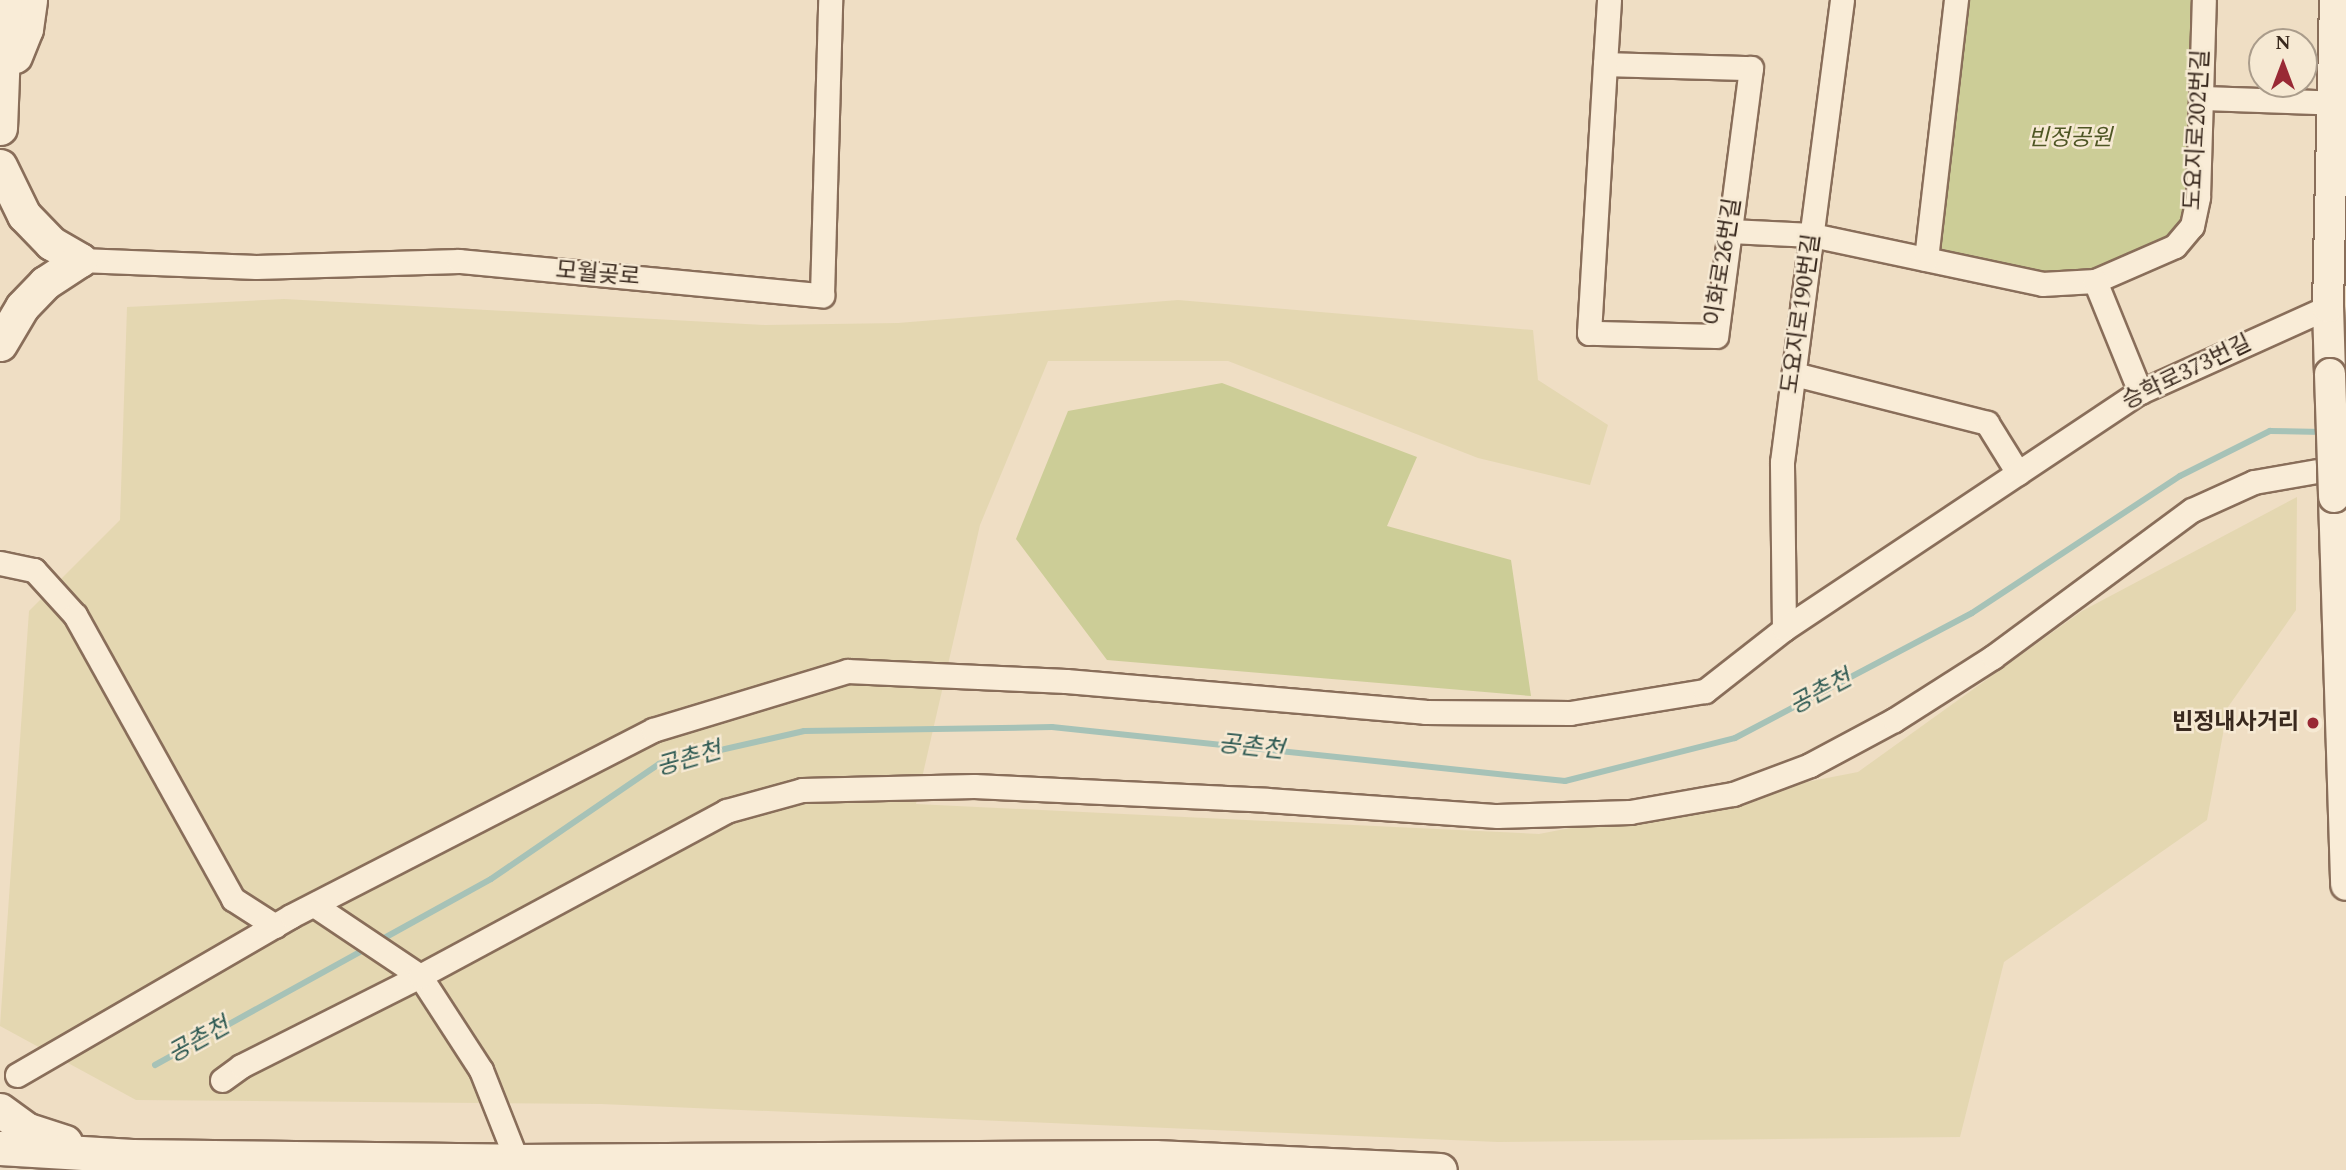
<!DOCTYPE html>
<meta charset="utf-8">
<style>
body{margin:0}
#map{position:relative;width:2346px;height:1170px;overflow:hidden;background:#efdec4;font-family:Spectral,"Noto Sans KR",serif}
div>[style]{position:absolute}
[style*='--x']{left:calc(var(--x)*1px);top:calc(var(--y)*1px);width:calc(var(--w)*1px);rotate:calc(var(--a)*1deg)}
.farmland>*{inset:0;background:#e4d7b1}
.green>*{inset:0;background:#cccd97}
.stream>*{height:6px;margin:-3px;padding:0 3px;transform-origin:3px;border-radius:3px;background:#a6c2b7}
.roads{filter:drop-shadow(2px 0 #896e5a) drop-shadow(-2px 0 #896e5a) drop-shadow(0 2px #896e5a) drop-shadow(0 -2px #896e5a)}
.minor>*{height:23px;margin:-11.5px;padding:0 11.5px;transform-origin:11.5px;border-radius:11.5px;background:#f9ecd7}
.tertiary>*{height:30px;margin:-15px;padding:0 15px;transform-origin:15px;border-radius:15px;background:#f9ecd7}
.secondary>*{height:33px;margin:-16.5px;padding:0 16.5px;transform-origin:16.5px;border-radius:16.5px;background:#f9ecd7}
.bridges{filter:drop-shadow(2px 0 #896e5a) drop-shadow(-2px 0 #896e5a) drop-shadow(0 2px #896e5a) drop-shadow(0 -2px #896e5a)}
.tertiary-bridge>*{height:30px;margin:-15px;padding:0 15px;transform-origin:15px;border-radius:15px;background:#f9ecd7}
.dots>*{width:19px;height:19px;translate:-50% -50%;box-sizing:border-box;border:4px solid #f6e9d3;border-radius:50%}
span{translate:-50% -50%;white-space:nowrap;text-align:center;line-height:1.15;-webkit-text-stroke:5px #f6e9d3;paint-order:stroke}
.street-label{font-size:23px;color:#39291e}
.park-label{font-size:23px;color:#4e5624;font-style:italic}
.poi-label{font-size:23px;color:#39291e;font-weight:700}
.right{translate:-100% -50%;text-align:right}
.water-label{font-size:24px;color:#2d5952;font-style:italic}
.north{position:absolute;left:2248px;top:28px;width:70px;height:70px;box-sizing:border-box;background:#f6e9d3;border:2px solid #aa9c8b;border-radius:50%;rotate:0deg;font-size:19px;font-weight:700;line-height:28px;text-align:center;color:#39291e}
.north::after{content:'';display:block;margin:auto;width:24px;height:32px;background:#992935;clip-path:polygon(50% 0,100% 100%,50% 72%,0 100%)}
</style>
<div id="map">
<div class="farmland">
<i style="clip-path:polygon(284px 299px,765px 325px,898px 323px,1178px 300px,1533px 330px,1538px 380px,1608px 425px,1590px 485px,1478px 458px,1228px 361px,1048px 361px,980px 525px,916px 804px,1539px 834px,1858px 772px,2082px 611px,2297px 497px,2296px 610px,2228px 707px,2207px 820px,2004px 962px,1960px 1137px,1498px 1142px,601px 1104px,136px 1100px,0 1026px,29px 611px,120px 520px,127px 307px)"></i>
</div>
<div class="green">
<i style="clip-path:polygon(1959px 0,2201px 0,2195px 197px,2173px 243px,2093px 278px,2042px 280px,1930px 256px)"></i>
<i style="clip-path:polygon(1222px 383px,1417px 457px,1387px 526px,1511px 560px,1531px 696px,1107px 660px,1016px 539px,1068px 411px)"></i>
</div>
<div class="stream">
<i style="--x:377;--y:942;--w:130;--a:-28.9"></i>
<i style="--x:491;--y:879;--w:204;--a:-34.4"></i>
<i style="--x:659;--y:764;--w:149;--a:-12.8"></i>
<i style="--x:804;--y:731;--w:248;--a:-0.9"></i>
<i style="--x:1052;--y:727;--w:516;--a:6.01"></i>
<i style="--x:1565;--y:781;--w:175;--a:-14.2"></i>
<i style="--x:1735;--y:738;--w:268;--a:-27.8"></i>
<i style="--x:1972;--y:613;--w:249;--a:-33.4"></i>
<i style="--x:2180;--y:476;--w:101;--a:-26.6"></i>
<i style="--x:2270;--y:431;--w:53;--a:1.1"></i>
<i style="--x:155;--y:1065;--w:242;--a:-28.9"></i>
</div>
<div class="roads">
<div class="minor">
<i style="--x:1605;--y:64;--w:146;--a:1.6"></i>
<i style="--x:1751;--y:68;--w:270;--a:97.4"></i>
<i style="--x:1716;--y:336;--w:127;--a:-178.6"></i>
<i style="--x:1589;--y:333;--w:269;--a:-86.6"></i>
<i style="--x:1605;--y:64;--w:64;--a:-86.4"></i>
<i style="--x:2201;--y:98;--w:145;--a:2"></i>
<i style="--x:1730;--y:231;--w:82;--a:2.8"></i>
<i style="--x:1812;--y:235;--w:235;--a:12"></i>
<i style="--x:2042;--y:284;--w:53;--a:-3.2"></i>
<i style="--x:2095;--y:281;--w:87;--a:-23.6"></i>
<i style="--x:2175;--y:246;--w:26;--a:-50"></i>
<i style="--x:2192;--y:226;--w:30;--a:-78"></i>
<i style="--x:2198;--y:197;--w:197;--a:-88.3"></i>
<i style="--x:1926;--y:259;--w:261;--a:-83.4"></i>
<i style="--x:80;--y:260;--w:176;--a:2.3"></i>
<i style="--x:256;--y:267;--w:203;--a:-1.7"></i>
<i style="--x:459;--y:261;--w:365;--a:5.4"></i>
<i style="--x:822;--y:295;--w:295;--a:-88.4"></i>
<i style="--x:2095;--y:281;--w:120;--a:67.9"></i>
<i style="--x:1794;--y:374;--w:199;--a:14.2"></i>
<i style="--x:1987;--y:423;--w:59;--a:58.2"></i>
<i style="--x:0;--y:563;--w:35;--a:12"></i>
<i style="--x:34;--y:570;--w:61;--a:47.7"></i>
<i style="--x:75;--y:615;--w:325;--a:60.9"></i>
<i style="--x:233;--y:899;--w:50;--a:32.7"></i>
<i style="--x:1784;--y:629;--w:167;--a:-90.7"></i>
<i style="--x:1782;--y:462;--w:466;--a:-82.6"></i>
<i style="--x:314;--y:905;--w:128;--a:33.8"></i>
<i style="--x:420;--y:976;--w:112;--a:57"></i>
<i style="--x:481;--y:1070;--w:98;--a:68.4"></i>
<i style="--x:17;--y:1075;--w:317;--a:-30.1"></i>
<i style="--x:291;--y:916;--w:407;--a:-27.2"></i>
<i style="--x:653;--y:730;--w:203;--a:-16.9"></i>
<i style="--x:847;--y:671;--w:219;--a:2.6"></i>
<i style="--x:1066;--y:681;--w:360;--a:4.9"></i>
<i style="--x:1425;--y:712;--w:145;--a:0.4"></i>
<i style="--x:1570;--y:713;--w:137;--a:-9.3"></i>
<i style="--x:1705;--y:691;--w:100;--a:-38.1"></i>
<i style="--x:1784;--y:629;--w:428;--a:-33.7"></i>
<i style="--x:2140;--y:392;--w:206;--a:-24.3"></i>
<i style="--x:222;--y:1080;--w:24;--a:-36"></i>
<i style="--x:241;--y:1066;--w:200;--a:-26.7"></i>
<i style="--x:420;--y:976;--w:348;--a:-28.3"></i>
<i style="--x:726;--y:811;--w:79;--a:-15.4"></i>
<i style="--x:802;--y:790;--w:172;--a:-1.3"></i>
<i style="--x:974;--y:786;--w:293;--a:2.7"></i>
<i style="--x:1267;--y:800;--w:231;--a:4"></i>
<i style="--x:1497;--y:816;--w:133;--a:-1.7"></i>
<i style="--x:1630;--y:812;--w:105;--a:-9.9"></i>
<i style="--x:1733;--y:794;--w:82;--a:-20.6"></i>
<i style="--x:1810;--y:765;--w:95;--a:-28.2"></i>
<i style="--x:1894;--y:720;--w:117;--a:-32.5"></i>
<i style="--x:1993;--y:657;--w:247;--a:-36.5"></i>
<i style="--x:2192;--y:510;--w:68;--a:-24.3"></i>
<i style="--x:2254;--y:482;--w:93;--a:-9.9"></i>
</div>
<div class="tertiary">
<i style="--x:2330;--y:374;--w:67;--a:-91.7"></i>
<i style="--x:2328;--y:307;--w:307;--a:-88.7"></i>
<i style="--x:2334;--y:497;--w:388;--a:88.2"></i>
</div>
<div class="secondary">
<i style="--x:15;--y:56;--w:29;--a:-68"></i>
<i style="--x:26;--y:29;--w:29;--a:-82"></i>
<i style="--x:0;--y:128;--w:128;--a:-87.8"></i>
<i style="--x:0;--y:166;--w:55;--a:63.9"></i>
<i style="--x:24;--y:215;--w:39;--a:46"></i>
<i style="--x:51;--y:243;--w:34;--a:30"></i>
<i style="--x:80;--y:260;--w:42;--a:146.7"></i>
<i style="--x:45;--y:283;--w:33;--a:134"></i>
<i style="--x:22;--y:307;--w:43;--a:120.7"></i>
<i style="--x:0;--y:1110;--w:34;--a:36"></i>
<i style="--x:28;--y:1130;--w:39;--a:18"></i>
<i style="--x:0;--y:1148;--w:132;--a:3.5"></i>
<i style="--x:132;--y:1156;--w:385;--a:0.7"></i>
<i style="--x:517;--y:1161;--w:638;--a:-0.36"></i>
<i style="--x:1155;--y:1157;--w:285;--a:2.6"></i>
</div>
</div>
<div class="bridges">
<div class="tertiary-bridge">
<i style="--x:2330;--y:374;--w:123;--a:88.1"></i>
</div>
</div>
<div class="dots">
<i style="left:2313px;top:723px;background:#992935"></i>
</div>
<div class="street-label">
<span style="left:2198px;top:130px;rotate:-87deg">도요지로202번길</span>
<span style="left:1724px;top:262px;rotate:-81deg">이화로26번길</span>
<span style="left:598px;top:275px;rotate:5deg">모월곶로</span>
<span style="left:1802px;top:314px;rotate:-82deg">도요지로190번길</span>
<span style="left:2187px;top:373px;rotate:-26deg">승학로373번길</span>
</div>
<div class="park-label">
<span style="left:2070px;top:139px">빈정공원</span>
</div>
<div class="poi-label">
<span class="right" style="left:2299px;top:723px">빈정내사거리</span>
</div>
<div class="water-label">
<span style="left:1821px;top:693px;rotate:-28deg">공촌천</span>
<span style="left:1251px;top:748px;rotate:6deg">공촌천</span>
<span style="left:689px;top:760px;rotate:-16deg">공촌천</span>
<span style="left:199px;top:1041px;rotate:-29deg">공촌천</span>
</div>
<div class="north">N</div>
</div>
